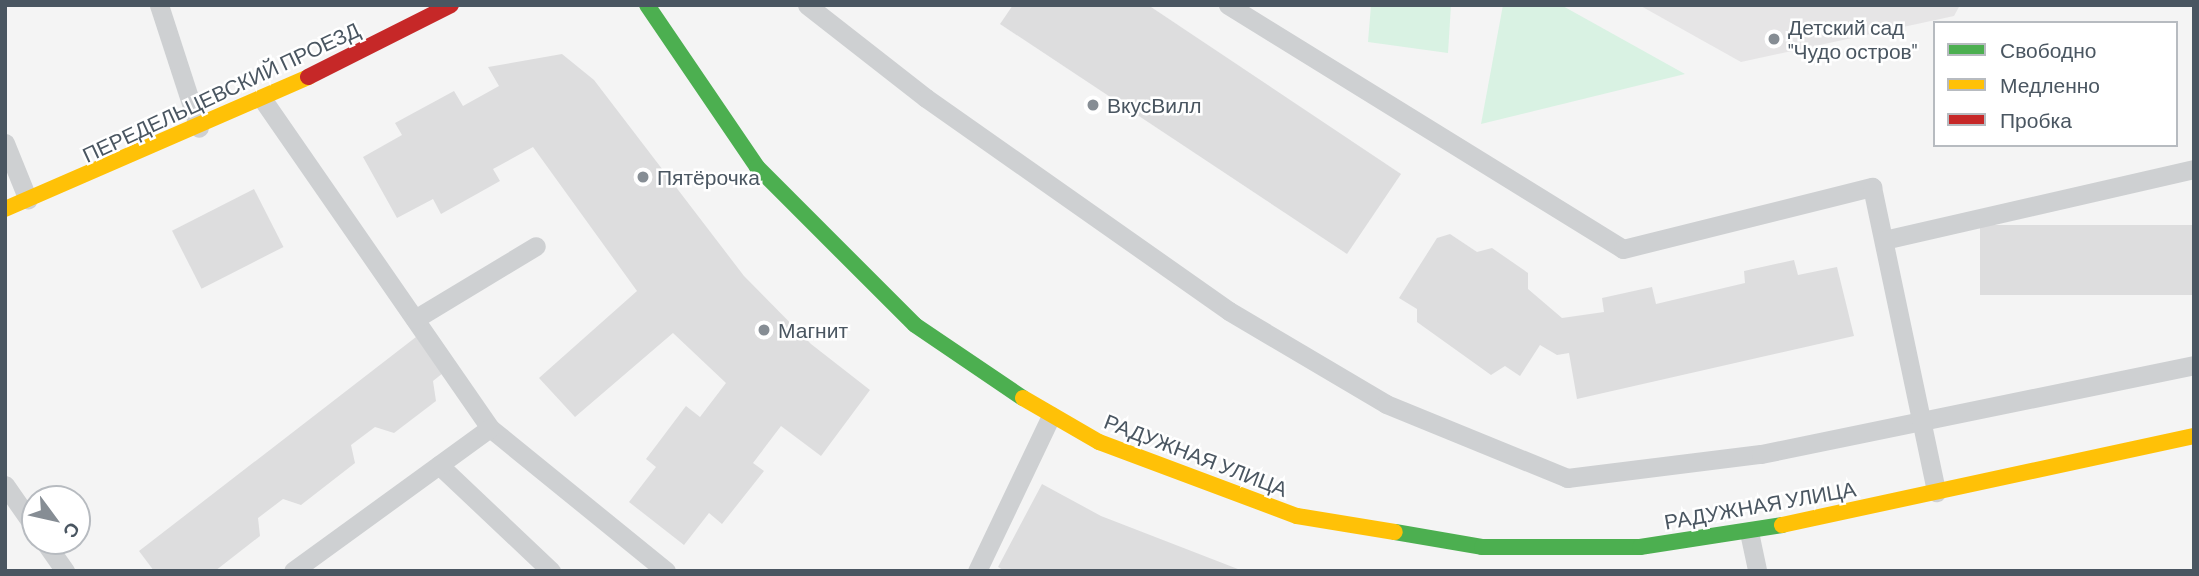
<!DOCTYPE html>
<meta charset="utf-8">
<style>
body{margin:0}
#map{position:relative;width:2199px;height:576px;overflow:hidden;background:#f4f4f4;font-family:Barlow,sans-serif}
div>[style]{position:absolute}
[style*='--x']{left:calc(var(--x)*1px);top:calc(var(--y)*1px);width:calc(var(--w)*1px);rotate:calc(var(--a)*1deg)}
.education>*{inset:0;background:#e6e5e6}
.green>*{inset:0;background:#d9f2e3}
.building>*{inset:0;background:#ddddde;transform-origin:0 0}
.lane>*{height:19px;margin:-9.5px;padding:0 9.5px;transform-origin:9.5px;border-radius:9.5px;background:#ced0d2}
.fast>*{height:16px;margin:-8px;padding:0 8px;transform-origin:8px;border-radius:8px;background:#4caf50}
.slow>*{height:16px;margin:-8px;padding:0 8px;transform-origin:8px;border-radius:8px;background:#ffc107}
.jam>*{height:16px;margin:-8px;padding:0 8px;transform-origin:8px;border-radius:8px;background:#c62828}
.dots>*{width:19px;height:19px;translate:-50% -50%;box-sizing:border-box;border:4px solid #fff;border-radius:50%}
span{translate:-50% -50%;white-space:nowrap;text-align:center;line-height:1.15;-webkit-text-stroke:5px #fff;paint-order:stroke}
.poi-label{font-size:21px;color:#4a5661}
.left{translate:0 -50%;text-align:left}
.street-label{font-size:21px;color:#4a5661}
.frame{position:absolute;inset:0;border:7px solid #4a5661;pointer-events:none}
.legend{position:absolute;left:1933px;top:21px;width:245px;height:126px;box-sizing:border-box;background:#fff;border:2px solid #b7bbc0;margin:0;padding:9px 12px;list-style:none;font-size:21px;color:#4a5661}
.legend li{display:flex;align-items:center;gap:14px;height:35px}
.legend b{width:35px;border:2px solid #b7bbc0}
.north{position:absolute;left:21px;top:485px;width:70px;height:70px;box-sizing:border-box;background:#fff;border:2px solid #b7bbc0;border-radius:50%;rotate:123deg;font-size:19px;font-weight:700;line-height:28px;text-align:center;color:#4a5661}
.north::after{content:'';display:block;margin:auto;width:24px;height:32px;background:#868d94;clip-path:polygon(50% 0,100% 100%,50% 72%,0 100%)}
</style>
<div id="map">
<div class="education">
<i style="clip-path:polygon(1639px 5px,1960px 5px,1954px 16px,1741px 62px)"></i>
</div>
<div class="green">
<i style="clip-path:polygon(1371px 5px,1451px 5px,1448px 53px,1368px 42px)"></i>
<i style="clip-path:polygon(1503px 5px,1561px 5px,1685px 74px,1481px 124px)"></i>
</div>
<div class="building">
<i style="clip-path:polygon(1013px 5px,1148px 5px,1401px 174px,1347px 254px,1000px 24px)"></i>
<i style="clip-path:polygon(562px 54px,594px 80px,744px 276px,811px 344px,870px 390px,821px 456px,781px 426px,753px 463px,764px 471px,722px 524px,709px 513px,684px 545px,629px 502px,656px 467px,646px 459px,686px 406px,700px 417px,726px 383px,673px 333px,575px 417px,539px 378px,637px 291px,533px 147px,493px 169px,500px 181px,441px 214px,433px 199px,397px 218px,363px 157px,402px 135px,395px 123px,454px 91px,463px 106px,499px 86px,488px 67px)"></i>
<i style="left:254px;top:189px;width:65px;height:92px;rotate:63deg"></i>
<i style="left:2194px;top:225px;width:70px;height:214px;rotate:90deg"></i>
<i style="clip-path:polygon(1450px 234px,1477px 252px,1492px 248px,1528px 273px,1528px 289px,1562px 318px,1604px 312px,1602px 298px,1652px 287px,1656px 304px,1745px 283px,1744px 271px,1794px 260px,1798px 275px,1837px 267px,1854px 336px,1577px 399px,1569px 353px,1557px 355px,1540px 345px,1520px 376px,1505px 366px,1491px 375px,1417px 322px,1417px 309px,1399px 298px,1437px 238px)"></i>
<i style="clip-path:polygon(416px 337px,443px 373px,433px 381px,436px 401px,394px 433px,375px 427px,351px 445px,355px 463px,301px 505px,283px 499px,258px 518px,260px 536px,215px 571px,154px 571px,139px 551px)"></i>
<i style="clip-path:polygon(1042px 484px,1101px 516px,1243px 571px,1005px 571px,998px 567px)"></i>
</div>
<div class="lane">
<i style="--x:159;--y:5;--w:129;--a:72"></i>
<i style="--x:807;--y:5;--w:151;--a:38"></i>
<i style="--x:926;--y:98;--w:370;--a:35.1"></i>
<i style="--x:1229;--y:311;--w:182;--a:30.6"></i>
<i style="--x:1386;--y:404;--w:196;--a:22.2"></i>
<i style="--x:1567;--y:478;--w:195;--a:-7.1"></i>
<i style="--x:1761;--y:454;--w:442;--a:-11.6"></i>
<i style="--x:1228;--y:5;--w:464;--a:31.7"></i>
<i style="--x:1623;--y:249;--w:257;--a:-14"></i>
<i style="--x:1872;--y:187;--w:312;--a:78.1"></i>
<i style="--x:263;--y:100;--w:399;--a:55.3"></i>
<i style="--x:490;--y:428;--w:227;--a:39.1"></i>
<i style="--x:5;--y:143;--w:61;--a:68"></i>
<i style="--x:1884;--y:240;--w:318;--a:-12.9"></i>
<i style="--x:415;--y:319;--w:141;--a:-31.1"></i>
<i style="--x:439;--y:465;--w:154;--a:43.4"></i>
<i style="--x:5;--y:485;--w:52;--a:55.1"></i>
<i style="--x:1749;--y:532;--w:40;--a:78"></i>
<i style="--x:44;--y:541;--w:37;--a:55"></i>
<i style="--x:293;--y:571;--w:243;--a:-36"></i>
<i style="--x:977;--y:571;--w:172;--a:-64.5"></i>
</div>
<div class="fast">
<i style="--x:647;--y:5;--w:196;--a:55.8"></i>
<i style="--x:757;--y:167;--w:223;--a:45"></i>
<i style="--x:915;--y:325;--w:130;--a:34.1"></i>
<i style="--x:1395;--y:532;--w:88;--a:9.8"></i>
<i style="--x:1482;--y:547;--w:158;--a:0"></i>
<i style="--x:1640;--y:547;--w:144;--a:-8.8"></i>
</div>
<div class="slow">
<i style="--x:5;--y:209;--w:331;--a:-23.5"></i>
<i style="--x:1023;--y:398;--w:88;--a:30.1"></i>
<i style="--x:1099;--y:442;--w:211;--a:20.5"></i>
<i style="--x:1297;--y:516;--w:99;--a:9.3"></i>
<i style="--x:1782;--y:525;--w:422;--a:-12.2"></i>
</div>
<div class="jam">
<i style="--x:308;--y:77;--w:160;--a:-26.7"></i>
</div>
<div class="dots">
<i style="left:1774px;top:39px;background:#868d94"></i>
<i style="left:1093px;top:105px;background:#868d94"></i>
<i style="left:643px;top:177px;background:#868d94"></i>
<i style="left:764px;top:330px;background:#868d94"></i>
</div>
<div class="poi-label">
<span class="left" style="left:1788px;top:39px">Детский сад<br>"Чудо остров"</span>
<span class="left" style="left:1107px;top:105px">ВкусВилл</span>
<span class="left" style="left:657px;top:177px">Пятёрочка</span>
<span class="left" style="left:778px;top:330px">Магнит</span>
</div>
<div class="street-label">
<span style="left:221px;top:92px;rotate:-25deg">ПЕРЕДЕЛЬЦЕВСКИЙ ПРОЕЗД</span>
<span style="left:1196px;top:455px;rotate:21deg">РАДУЖНАЯ УЛИЦА</span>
<span style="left:1760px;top:505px;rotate:-10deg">РАДУЖНАЯ УЛИЦА</span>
</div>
<div class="frame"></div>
<ul class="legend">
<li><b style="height:9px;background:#4caf50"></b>Свободно</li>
<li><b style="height:9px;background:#ffc107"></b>Медленно</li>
<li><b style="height:9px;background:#c62828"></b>Пробка</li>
</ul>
<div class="north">С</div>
</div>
